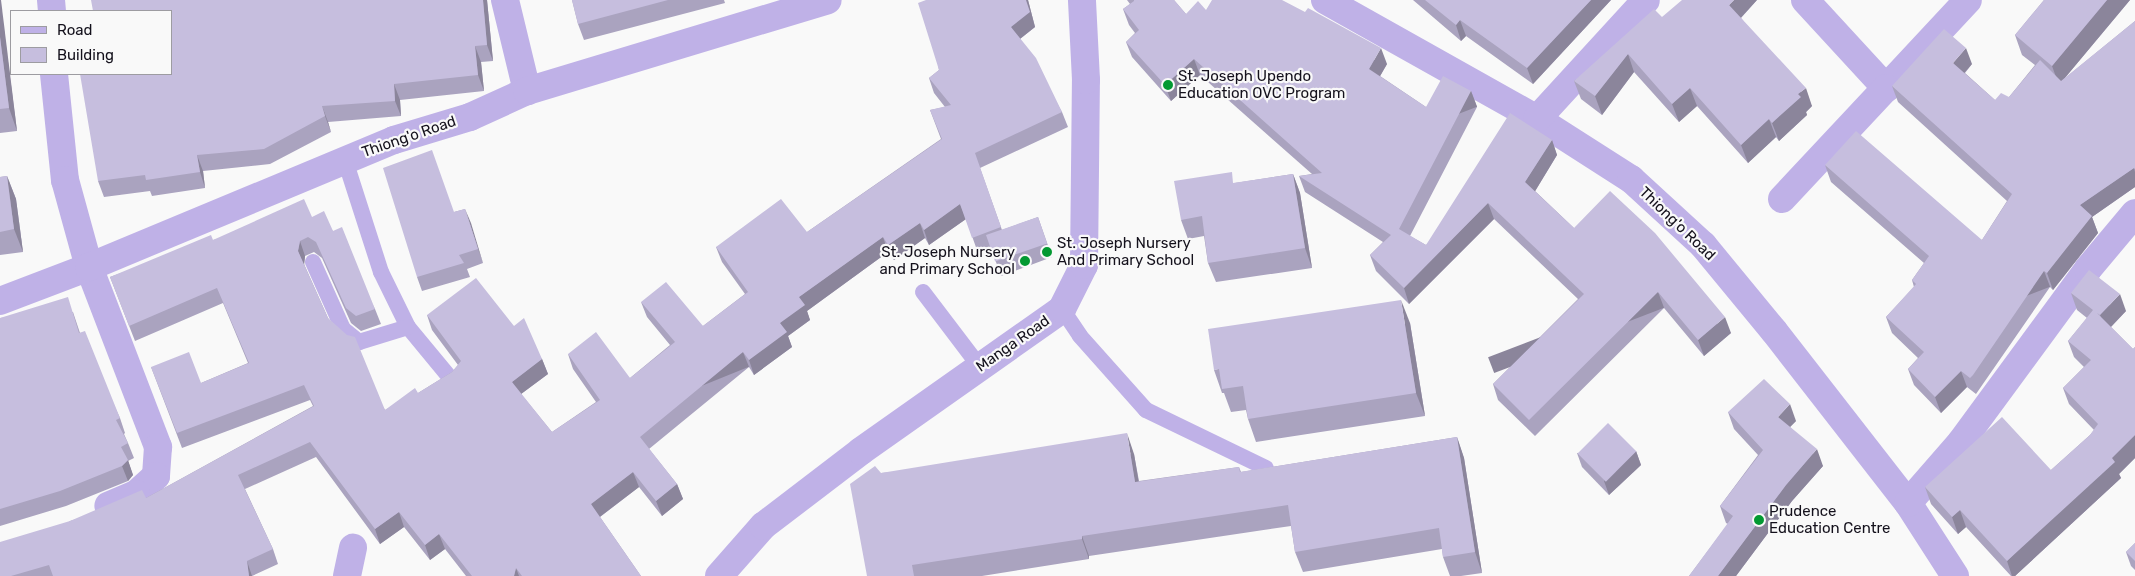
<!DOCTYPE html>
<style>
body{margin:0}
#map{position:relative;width:2135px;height:576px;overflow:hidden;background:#f9f9f9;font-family:Rubik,sans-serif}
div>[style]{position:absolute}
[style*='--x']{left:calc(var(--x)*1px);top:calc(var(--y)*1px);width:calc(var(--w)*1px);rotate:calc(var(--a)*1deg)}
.service>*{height:16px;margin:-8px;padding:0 8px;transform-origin:8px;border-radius:8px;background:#bfb1e7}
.minor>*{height:28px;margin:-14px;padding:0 14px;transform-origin:14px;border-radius:14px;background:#bfb1e7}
.wall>*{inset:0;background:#aaa3bf}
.shaded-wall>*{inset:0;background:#8b859b;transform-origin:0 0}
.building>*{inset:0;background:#c6bede;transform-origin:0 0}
.dots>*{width:14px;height:14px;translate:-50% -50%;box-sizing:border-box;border:2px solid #f9f9f9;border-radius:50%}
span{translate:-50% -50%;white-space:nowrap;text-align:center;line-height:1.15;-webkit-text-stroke:4.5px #f9f9f9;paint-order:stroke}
.poi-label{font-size:15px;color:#14111c}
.left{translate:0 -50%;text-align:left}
.right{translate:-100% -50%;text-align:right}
.street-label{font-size:15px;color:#14111c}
.legend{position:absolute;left:10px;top:10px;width:162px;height:65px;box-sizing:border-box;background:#f9f9f9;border:1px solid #9d9ca1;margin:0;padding:6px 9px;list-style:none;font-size:15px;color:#14111c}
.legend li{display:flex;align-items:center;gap:10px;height:25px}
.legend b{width:25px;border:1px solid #9d9ca1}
</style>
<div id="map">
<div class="service">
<i style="--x:345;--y:160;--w:118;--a:72.2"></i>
<i style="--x:381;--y:272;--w:61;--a:63.9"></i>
<i style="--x:408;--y:327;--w:67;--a:50.4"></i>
<i style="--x:313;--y:262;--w:73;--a:65.9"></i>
<i style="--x:343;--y:329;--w:21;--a:39"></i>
<i style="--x:359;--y:342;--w:51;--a:-17"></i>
<i style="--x:923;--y:292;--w:94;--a:52.8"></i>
<i style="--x:1062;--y:309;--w:32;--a:56"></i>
<i style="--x:1080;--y:336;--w:99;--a:48.3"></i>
<i style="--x:1146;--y:410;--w:133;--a:25.8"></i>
</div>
<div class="minor">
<i style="--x:51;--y:0;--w:11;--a:85"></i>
<i style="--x:505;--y:0;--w:94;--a:76.4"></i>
<i style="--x:1325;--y:0;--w:243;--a:29.3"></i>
<i style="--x:1537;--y:119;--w:112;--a:32.6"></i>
<i style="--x:1631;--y:179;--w:98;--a:42.5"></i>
<i style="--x:1703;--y:245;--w:112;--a:50.5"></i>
<i style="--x:1774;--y:331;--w:218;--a:52.1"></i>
<i style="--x:1908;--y:503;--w:87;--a:57.2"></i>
<i style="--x:1805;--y:0;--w:120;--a:47.4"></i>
<i style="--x:1886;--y:88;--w:120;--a:-47"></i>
<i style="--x:54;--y:74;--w:107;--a:84.1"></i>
<i style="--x:65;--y:180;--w:90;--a:74.6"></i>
<i style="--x:89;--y:267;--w:193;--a:69"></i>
<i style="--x:158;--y:447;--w:29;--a:94"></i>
<i style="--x:156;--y:476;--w:27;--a:138"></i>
<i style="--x:136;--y:494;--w:30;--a:157"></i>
<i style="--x:1537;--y:119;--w:161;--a:-47.5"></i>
<i style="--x:1782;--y:199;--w:152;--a:-46.9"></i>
<i style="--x:0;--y:301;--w:95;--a:-20.9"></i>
<i style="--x:89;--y:267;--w:330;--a:-22.6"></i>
<i style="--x:394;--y:140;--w:79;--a:-16.8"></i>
<i style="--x:470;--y:117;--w:63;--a:-24.5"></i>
<i style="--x:527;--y:91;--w:314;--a:-16.8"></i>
<i style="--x:1908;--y:503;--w:81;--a:-49"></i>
<i style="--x:1961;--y:442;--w:215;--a:-53.7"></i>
<i style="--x:2088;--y:269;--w:73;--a:-50"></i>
<i style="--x:347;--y:576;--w:29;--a:-78"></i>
<i style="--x:719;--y:576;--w:67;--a:-48.7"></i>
<i style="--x:763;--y:526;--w:123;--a:-37.4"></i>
<i style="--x:861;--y:451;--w:246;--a:-35.2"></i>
<i style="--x:1062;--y:309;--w:49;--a:-63.4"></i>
<i style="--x:1084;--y:265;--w:185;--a:-89.4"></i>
<i style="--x:1086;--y:80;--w:80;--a:-92.9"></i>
</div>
<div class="wall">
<i style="clip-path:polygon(0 0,17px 131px,0 133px)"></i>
<i style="clip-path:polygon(487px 0,493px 61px,481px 62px,484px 91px,400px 100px,401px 116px,328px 122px,331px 132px,270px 164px,203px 171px,205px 188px,152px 196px,150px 191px,104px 197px,98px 181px,171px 74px)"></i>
<i style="clip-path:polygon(572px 0,724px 0,725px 3px,584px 40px,578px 24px)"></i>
<i style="clip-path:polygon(926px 0,1028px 0,1035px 27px,1020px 39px,1062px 112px,1068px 127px,980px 168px,1002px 230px,1038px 217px,1052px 257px,1001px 276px,991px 248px,978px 253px,966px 219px,929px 245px,925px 238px,894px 260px,888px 252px,807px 311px,810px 320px,788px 336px,792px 347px,754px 375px,749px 367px,649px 449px,677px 484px,683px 499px,662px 516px,639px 487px,600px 517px,641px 576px,466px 576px,445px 549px,430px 560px,404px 527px,380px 544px,316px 457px,245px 489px,273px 549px,278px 564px,252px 576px,0 576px,70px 521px,146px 498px,313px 406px,310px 400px,182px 448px,151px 367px,201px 383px,248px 363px,223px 303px,135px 341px,110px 277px,213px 240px,312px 217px,333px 231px,375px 309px,381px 324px,361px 331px,351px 323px,322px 258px,314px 252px,305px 256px,304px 264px,328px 318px,385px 410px,418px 393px,452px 372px,458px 365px,432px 330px,427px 315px,514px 326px,542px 359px,548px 374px,521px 394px,552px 432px,596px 402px,573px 369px,568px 354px,630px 378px,670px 345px,647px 317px,641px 302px,703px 326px,745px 294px,722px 262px,716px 247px,807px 232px,941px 139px,930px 110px,945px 107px,934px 93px,929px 78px,939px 70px)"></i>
<i style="clip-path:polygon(1127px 0,1174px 0,1186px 14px,1206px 10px,1387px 64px,1380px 76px,1426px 107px,1471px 91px,1477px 107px,1410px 236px,1426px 245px,1552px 140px,1557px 155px,1535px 191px,1574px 228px,1731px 333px,1704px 356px,1664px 308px,1535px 436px,1498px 400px,1493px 384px,1578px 299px,1494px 219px,1409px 304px,1376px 271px,1370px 255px,1383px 242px,1305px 192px,1299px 176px,1312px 174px,1200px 75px,1171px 101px,1132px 57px,1126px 42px,1135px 33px,1129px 25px,1123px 9px,1130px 4px)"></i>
<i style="clip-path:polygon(1413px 0,1611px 0,1533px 84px,1466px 36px,1461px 41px)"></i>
<i style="clip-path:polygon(1757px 0,1741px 18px,1812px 106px,1806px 112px,1807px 115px,1779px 141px,1776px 137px,1748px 163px,1697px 106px,1679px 122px,1634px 72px,1602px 115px,1581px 99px,1574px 81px,1662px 17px)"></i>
<i style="clip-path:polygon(2044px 0,2130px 0,2064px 79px,2135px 21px,2135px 187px,2092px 217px,2098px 233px,2053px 290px,2050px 287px,1976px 394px,1967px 387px,1941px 413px,1914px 385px,1908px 369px,1918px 358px,1892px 333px,1886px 317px,1914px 287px,1912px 280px,1924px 263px,1831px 182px,1825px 165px,1982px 240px,2007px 201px,1898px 102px,1892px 86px,1972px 64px,1965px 73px,1995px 100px,2009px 97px,2035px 65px,2022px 55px,2015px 35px)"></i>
<i style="clip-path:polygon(1293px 174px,1300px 193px,1312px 268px,1216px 282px,1208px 263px,1204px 236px,1188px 239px,1181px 220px,1235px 183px)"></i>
<i style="clip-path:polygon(7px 176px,16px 199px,23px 252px,0 255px,0 177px)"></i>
<i style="clip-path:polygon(465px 209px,483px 263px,467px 269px,470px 277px,422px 291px,417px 277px,454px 212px)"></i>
<i style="clip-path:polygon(2071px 293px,2126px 311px,2111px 327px,2133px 349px,2135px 347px,2135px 458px,2119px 474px,2121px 478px,2015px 576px,2011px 576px,1966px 527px,1958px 534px,1931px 504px,1925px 487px,2051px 470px,2090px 435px,2094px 430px,2069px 404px,2063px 388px,2084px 367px,2074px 357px,2068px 341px,2087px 318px,2077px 310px)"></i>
<i style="clip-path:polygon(73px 312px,80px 333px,120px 418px,125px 433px,124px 434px,128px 443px,134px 458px,128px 461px,133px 475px,128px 481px,66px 506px,0 526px,0 318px)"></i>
<i style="clip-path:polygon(1410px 323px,1425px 416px,1256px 442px,1248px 419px,1246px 410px,1231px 412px,1224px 393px,1222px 393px,1214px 370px)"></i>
<i style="clip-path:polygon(1728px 412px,1796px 421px,1790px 427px,1823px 466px,1792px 501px,1736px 576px,1689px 576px,1728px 524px,1726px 523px,1720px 506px,1758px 455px,1734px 429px)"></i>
<i style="clip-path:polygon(1457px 437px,1464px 458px,1482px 573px,1461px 576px,1450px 576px,1443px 557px,1442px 549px,1303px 572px,1295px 552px,1291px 526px,1089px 556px,1089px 559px,982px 576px,867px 576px,881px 473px,1134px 454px,1139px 481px,1239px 467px,1241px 472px)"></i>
<i style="clip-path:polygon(1636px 451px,1641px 465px,1609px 495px,1582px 467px,1577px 453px)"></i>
<i style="clip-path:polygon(2135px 543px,2135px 570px,2131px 566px,2126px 552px)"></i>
</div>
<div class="shaded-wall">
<i style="clip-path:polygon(0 0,1px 0,17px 131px,9px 108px,0 37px)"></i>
<i style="clip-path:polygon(483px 0,487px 0,493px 61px,487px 45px)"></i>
<i style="clip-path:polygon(1026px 0,1028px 0,1035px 27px,1016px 42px,1011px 27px)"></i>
<i style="clip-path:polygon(1591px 0,1611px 0,1533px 84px,1527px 68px)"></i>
<i style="clip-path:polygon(1734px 0,1757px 0,1736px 23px,1729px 5px)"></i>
<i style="clip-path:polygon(2107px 0,2130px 0,2059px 85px,2052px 66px)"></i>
<i style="clip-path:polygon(1460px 20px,1466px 36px,1461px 41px,1456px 25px)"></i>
<i style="clip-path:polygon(475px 46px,481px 62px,484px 91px,478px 75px)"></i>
<i style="clip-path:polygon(1381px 48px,1387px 64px,1375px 85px,1369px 69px)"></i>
<i style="clip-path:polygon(1966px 48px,1972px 64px,1959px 79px,1953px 63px)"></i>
<i style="clip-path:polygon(1628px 54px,1634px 72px,1602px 115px,1595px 96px)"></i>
<i style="clip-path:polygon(1194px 59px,1200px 75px,1171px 101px,1165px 85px)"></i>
<i style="clip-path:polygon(394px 84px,400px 100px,401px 116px,395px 101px)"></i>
<i style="clip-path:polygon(1690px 88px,1697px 106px,1679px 122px,1672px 104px)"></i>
<i style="clip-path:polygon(1806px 88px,1812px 106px,1806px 112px,1807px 115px,1779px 141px,1772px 123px,1798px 94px)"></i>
<i style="left:1471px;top:91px;width:17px;height:156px;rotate:69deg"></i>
<i style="clip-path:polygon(322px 106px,328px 122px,331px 132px,325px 116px)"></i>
<i style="clip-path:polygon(1769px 119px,1776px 137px,1748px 163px,1741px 145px)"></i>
<i style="clip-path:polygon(1552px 140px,1557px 155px,1531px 198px,1525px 182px)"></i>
<i style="clip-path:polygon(197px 155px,203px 171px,205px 188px,200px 172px)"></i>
<i style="clip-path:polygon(2134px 168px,2135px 172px,2135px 187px,2092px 217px,2098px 233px,2053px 290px,2047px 273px,2080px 205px)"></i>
<i style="clip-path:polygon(1293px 174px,1300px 193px,1312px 268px,1305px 248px)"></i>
<i style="clip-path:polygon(7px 176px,16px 199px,23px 252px,14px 229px)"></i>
<i style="clip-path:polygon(1488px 203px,1494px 219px,1409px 304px,1404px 288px)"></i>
<i style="clip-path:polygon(960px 204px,966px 219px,929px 245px,924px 230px)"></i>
<i style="clip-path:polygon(465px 209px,471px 223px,483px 263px,478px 249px)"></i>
<i style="clip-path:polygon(920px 223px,925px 238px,894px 260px,888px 245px)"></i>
<i style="clip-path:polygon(883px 237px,888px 252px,807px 311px,810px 320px,788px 336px,792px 347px,754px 375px,749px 360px,780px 323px,799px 297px)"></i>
<i style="clip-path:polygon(300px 241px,305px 256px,304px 266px,298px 251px)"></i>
<i style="left:2044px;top:271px;width:17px;height:130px;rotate:69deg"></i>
<i style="left:1658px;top:292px;width:17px;height:182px;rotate:69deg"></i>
<i style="clip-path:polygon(2120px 294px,2126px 311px,2106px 332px,2100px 315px)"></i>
<i style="clip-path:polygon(1401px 300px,1410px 323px,1425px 416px,1416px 393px)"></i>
<i style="clip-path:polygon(1725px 317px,1731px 333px,1704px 356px,1698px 340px)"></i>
<i style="left:743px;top:352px;width:16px;height:134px;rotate:68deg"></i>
<i style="clip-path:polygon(542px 359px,548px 374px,517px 397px,512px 382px)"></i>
<i style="clip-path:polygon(1961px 371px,1967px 387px,1941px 413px,1935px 397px)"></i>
<i style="clip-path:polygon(1790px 404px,1796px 421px,1784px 433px,1778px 417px)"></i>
<i style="clip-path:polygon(1127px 433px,1134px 454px,1142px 502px,1135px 482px)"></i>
<i style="clip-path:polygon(2135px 435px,2135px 458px,2119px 474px,2121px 478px,2015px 576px,2012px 576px,2007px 561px)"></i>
<i style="clip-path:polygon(1457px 437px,1464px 458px,1482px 573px,1475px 552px)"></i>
<i style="clip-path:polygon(1817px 449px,1823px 466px,1792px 501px,1736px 576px,1718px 576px,1786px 485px)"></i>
<i style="clip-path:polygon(1636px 451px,1641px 465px,1609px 495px,1604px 481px)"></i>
<i style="clip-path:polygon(128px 460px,133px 475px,128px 481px,122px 466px)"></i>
<i style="clip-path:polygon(633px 472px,639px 487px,597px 519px,591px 504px)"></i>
<i style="clip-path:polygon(677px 484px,683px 499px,662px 516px,656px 501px)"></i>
<i style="clip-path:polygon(1960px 510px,1966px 527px,1958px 534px,1952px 517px)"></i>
<i style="clip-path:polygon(399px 512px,404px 527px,380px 544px,375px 529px)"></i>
<i style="clip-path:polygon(439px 534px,445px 549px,430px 560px,425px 545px)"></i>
<i style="clip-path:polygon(1082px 536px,1089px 556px,1089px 559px,1082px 539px)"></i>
<i style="clip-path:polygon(247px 561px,252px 576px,249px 576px)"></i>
<i style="clip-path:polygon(516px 568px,519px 576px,514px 576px)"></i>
</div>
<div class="building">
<i style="clip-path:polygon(91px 0,483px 0,487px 45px,475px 46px,478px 75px,394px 84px,395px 101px,322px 106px,325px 116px,264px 149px,197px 155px,200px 172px,146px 180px,145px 175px,98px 181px,80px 74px,171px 74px,171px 11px,93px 11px)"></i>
<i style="clip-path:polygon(572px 0,668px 0,578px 24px)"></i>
<i style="clip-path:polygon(926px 0,1026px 0,1030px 12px,1011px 27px,1036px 58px,1062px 112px,975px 153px,1001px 227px,972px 238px,960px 204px,924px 230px,920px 223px,888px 245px,883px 237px,799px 297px,805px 305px,780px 323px,787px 332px,749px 360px,743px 352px,640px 437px,677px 484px,656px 501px,633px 472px,591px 504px,641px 576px,522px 576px,516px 568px,514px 576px,472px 576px,439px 534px,425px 545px,399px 512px,375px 529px,310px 442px,238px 475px,273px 549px,247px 561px,249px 576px,53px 576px,49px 565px,11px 576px,0 576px,0 542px,70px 521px,142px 490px,146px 498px,314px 406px,304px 385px,177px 433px,151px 367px,189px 352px,201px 383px,249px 363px,217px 288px,129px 326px,110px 277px,211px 235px,213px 240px,304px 199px,312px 217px,324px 211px,333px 231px,342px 227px,375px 309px,356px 316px,346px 308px,316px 242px,308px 237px,300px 241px,298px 251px,328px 318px,347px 335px,355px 337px,385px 410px,415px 388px,418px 393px,452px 372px,461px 361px,427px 315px,476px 278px,514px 326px,524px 318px,542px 359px,512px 382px,552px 432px,600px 400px,568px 354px,596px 332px,630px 378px,675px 342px,641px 302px,666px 282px,703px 326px,748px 292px,716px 247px,781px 199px,807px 232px,942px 139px,930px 110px,951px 105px,929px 78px,939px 70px,918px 3px)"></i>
<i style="clip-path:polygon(1134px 0,1174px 0,1186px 14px,1198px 1px,1206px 10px,1212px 0,1282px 0,1305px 12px,1308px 8px,1381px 48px,1369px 69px,1426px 107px,1443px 76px,1471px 91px,1399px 229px,1426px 245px,1510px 113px,1552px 140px,1525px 182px,1574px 228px,1610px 191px,1655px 233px,1725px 317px,1698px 340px,1658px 292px,1529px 420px,1493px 384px,1584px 294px,1488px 203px,1404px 288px,1370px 255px,1391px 235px,1299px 176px,1322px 173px,1194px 59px,1165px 85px,1126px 42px,1139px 30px,1123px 9px,1134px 1px)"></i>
<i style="clip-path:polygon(1425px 0,1591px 0,1527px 68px,1460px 20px,1456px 25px)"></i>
<i style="clip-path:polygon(1682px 0,1734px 0,1729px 5px,1806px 88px,1798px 94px,1801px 97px,1772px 123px,1769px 119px,1741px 145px,1690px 88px,1672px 104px,1628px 54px,1595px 96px,1574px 81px,1654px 9px,1662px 17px)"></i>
<i style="clip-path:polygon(2044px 0,2107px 0,2052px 66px,2015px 35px)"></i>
<i style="clip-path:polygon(2135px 21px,2135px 169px,2134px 168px,2080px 205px,2092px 216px,2047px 273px,2044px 271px,1973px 375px,1970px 378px,1961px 371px,1935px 397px,1908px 369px,1924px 352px,1886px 317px,1916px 284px,1912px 280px,1929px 256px,1825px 165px,1856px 131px,1982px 240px,2012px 194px,1892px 86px,1944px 29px,1966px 48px,1953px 63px,1995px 100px,2001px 93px,2009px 97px,2040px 60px,2061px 81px)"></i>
<i style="clip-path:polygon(0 37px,9px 108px,0 109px)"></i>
<i style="clip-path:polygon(432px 150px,454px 212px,465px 209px,478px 249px,459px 255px,464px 263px,417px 277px,383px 168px)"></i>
<i style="clip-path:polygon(1232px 172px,1233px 183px,1293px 174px,1305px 248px,1208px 263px,1202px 216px,1181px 220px,1174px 181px)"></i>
<i style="clip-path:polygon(7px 176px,14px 229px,0 232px,0 177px)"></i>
<i style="left:1038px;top:217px;width:28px;height:55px;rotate:71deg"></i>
<i style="clip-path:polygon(2089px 270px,2120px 294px,2100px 315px,2097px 313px,2133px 349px,2135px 347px,2135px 435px,2112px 458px,2115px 462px,2007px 561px,1960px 510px,1952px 517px,1925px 487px,2002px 417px,2051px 470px,2090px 435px,2098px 424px,2063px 388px,2091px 360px,2068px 341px,2093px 310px,2071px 293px)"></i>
<i style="clip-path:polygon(68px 297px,79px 333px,85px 331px,120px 418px,116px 420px,128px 443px,121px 447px,128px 460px,122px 466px,60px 491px,0 509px,0 318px)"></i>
<i style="clip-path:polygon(1401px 300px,1416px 393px,1248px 419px,1243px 386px,1222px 389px,1219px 369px,1214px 370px,1208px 329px)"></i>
<i style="clip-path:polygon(1764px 379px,1790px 404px,1778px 417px,1817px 449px,1786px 485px,1718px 576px,1689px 576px,1733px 516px,1720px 506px,1763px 450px,1728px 412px)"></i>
<i style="left:1608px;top:423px;width:40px;height:43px;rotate:45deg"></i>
<i style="clip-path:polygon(1127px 433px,1135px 482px,1239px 467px,1240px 472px,1457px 437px,1475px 552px,1443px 557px,1439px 528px,1295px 552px,1288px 505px,1082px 536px,1082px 539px,912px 565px,914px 576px,867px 576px,850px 484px,875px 466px,881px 473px)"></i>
<i style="clip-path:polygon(2135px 543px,2135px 561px,2126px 552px)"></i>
</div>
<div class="dots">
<i style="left:1168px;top:85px;background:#039932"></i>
<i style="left:1047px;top:252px;background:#039932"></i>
<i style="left:1025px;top:261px;background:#039932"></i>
<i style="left:1759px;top:520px;background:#039932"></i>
</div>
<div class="poi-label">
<span class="left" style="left:1178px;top:85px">St. Joseph Upendo<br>Education OVC Program</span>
<span class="left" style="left:1057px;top:252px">St. Joseph Nursery<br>And Primary School</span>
<span class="right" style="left:1015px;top:261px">St. Joseph Nursery<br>and Primary School</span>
<span class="left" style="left:1769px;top:520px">Prudence<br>Education Centre</span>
</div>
<div class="street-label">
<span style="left:409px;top:137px;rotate:-19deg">Thiong'o Road</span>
<span style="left:1677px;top:224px;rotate:44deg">Thiong'o Road</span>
<span style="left:1013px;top:344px;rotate:-35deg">Manga Road</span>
</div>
<ul class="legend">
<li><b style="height:6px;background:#bfb1e7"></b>Road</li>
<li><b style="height:14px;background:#c6bede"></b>Building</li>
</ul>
</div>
